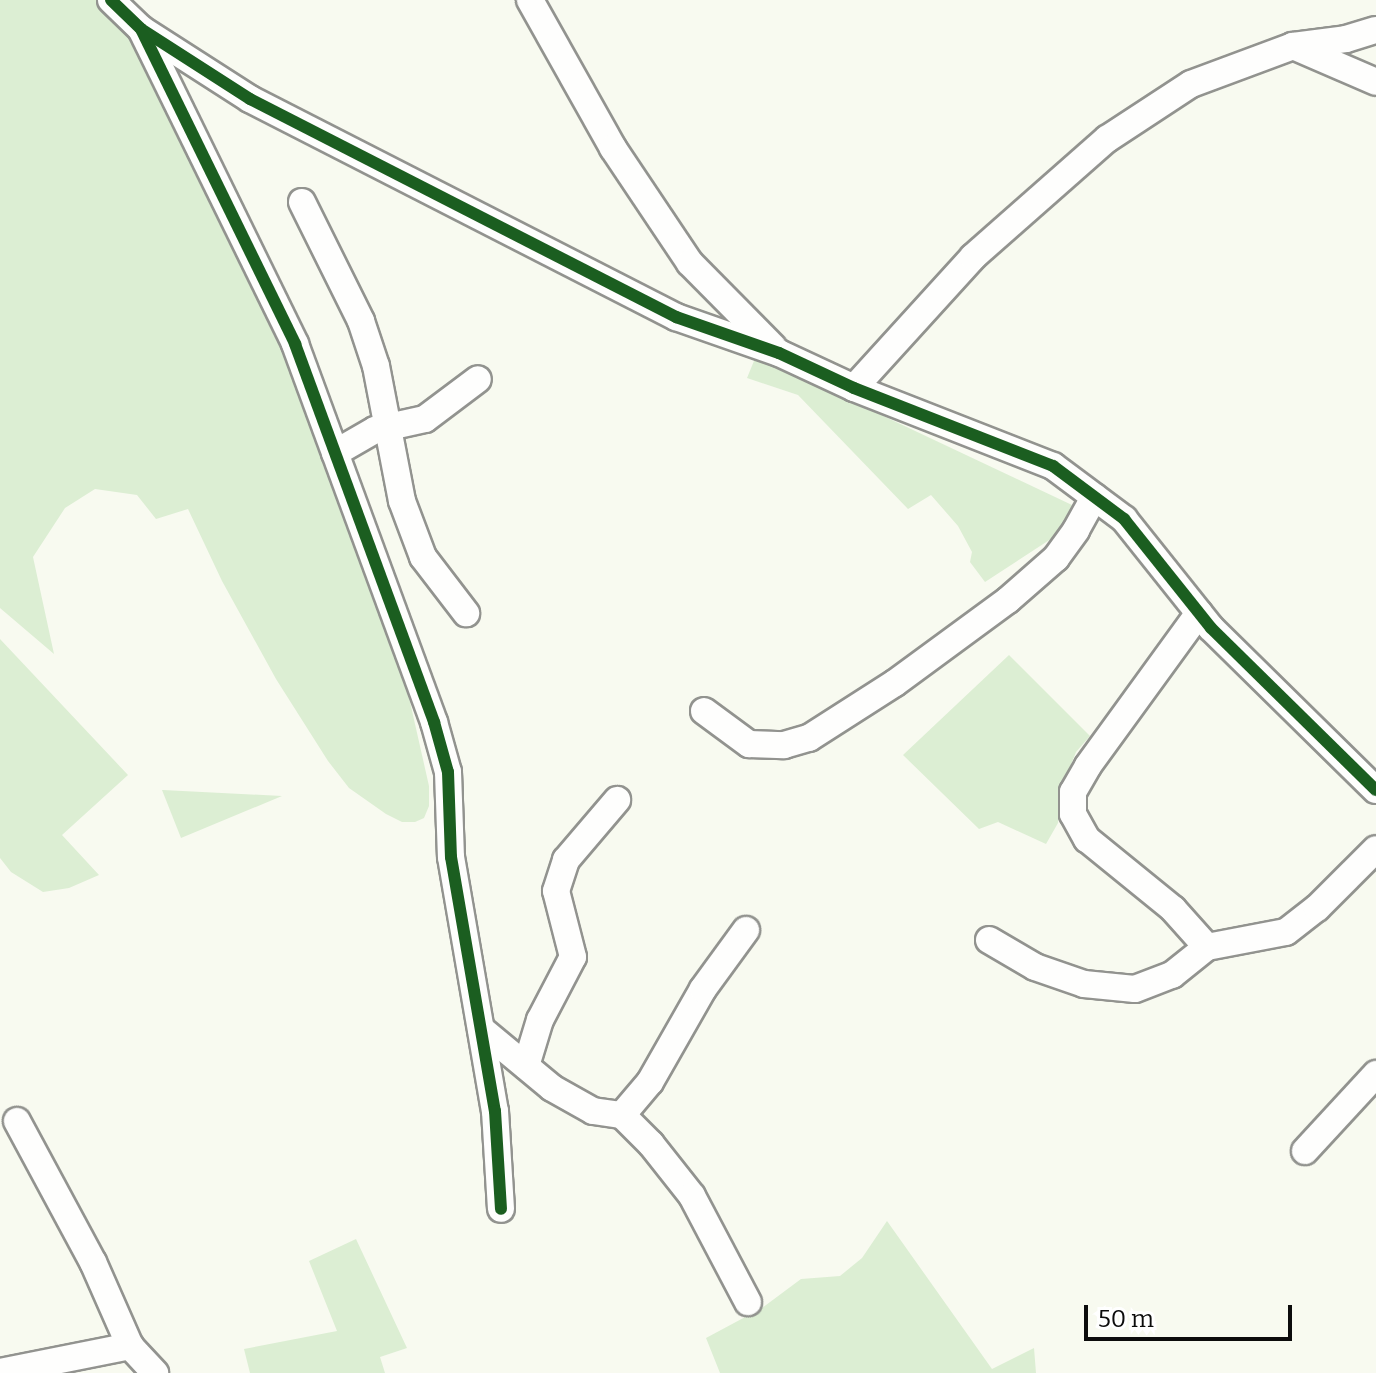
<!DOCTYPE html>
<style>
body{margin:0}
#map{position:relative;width:1376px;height:1373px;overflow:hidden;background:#f8faf0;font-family:Bitter,serif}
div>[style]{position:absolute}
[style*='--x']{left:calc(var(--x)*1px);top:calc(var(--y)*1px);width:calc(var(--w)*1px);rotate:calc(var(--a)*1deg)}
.green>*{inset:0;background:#dceed3}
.roads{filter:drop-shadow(2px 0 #92938f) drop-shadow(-2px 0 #92938f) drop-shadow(0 2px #92938f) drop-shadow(0 -2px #92938f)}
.minor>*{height:26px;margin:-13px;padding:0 13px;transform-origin:13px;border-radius:13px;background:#fefefd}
.cycleway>*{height:12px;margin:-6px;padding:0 6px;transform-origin:6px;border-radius:6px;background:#1b5e20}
span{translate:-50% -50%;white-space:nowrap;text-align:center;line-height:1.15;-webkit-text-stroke:8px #fff;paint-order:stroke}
.scale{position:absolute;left:1084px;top:1305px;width:208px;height:36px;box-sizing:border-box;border:4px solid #0c0c0c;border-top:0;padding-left:10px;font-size:24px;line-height:28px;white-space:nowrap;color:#0c0c0c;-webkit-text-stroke:6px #fff;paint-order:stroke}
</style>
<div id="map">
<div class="green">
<i style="clip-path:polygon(0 0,97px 0,140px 48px,287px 356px,316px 428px,338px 505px,408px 693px,429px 786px,429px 806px,424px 818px,415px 822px,402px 822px,386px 814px,349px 788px,328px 761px,276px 679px,222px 581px,188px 509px,156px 519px,137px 495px,95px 489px,65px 508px,33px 557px,54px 654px,0 608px)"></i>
<i style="clip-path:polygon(756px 356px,1072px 505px,1060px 533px,985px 582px,970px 562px,972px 552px,958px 526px,931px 495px,908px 509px,798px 395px,747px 378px)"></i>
<i style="clip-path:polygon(0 639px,128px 775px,62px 835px,99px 875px,69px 888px,43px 892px,11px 872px,0 858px)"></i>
<i style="clip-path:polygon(1009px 655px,1090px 736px,1076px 752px,1061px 790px,1058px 823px,1046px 844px,998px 822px,979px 829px,903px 755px)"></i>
<i style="clip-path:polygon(162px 790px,163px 790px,282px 796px,181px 838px)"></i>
<i style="clip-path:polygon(887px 1221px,992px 1369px,1034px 1348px,1036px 1373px,720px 1373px,706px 1338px,762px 1308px,801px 1279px,840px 1276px,862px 1258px)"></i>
<i style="clip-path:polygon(356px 1239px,407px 1348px,380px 1357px,385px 1373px,250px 1373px,244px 1349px,337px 1331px,309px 1261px)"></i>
</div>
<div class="roads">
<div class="minor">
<i style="--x:111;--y:0;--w:42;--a:44"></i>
<i style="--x:141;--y:29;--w:130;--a:32.7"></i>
<i style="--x:250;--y:99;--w:479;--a:27.1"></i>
<i style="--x:676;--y:317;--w:109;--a:19.3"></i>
<i style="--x:779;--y:353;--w:83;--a:25"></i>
<i style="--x:854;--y:388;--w:214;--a:21.4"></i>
<i style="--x:1053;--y:466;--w:89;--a:36.7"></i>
<i style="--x:1124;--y:519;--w:139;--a:51.4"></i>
<i style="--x:1211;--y:628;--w:231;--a:44.5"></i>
<i style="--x:530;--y:0;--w:170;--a:60.7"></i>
<i style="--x:613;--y:148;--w:138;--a:56.2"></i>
<i style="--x:690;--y:263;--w:118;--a:45.3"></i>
<i style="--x:141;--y:29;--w:351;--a:63.9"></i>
<i style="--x:295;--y:344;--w:403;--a:69.8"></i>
<i style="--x:434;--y:722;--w:52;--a:74.4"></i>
<i style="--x:448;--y:772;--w:85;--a:88"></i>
<i style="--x:451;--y:857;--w:258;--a:80.2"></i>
<i style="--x:495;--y:1111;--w:98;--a:86.5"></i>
<i style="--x:1293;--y:46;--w:90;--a:23.4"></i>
<i style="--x:302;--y:202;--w:133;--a:63.6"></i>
<i style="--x:361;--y:321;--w:47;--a:71.6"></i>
<i style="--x:376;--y:366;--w:137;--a:79.1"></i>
<i style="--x:402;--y:501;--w:60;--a:69.4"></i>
<i style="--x:423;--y:557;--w:71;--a:52.5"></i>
<i style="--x:854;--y:388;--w:177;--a:-47.7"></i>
<i style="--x:973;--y:257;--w:179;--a:-41.4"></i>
<i style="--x:1107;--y:139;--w:100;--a:-33.2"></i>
<i style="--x:1191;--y:84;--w:109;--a:-20.4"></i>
<i style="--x:1293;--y:46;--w:53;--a:-7.5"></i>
<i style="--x:1346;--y:39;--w:31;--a:-17"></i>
<i style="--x:335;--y:453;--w:46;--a:-29.9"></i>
<i style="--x:375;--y:430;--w:51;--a:-12.4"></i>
<i style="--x:425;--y:419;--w:66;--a:-37"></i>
<i style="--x:1199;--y:613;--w:189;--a:126"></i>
<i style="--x:1088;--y:766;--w:30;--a:120"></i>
<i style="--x:1073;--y:792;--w:22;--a:90"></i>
<i style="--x:1073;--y:814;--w:29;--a:61"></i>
<i style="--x:1087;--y:839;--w:111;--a:39.1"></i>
<i style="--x:1173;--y:909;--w:51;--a:48.2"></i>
<i style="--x:704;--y:711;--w:56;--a:36.3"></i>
<i style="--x:749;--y:744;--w:35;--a:2"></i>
<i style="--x:784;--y:745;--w:26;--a:-16"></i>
<i style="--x:809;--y:738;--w:102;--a:-32.6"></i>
<i style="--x:895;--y:683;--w:140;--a:-36.3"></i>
<i style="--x:1008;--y:600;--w:64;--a:-41.2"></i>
<i style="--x:1056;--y:558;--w:34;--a:-54"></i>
<i style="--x:1076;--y:530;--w:38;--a:-61"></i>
<i style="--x:989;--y:940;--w:53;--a:30.4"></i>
<i style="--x:1035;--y:967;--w:52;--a:19.1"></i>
<i style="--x:1084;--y:984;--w:51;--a:5.6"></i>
<i style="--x:1135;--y:989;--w:40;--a:-21"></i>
<i style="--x:1172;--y:975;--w:45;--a:-38.7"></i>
<i style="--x:1207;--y:947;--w:80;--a:-10.8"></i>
<i style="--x:1286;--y:932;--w:39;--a:-38"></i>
<i style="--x:1317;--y:908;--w:83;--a:-45"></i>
<i style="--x:481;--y:1029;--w:92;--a:39.7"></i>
<i style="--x:552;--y:1088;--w:47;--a:29.3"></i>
<i style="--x:593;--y:1111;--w:29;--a:8"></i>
<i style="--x:622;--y:1115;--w:43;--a:-49.7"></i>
<i style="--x:650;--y:1082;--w:107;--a:-60.3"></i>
<i style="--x:703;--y:989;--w:73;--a:-53.9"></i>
<i style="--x:526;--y:1066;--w:48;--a:-73.1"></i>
<i style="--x:540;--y:1020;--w:71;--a:-62.4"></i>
<i style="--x:573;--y:957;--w:68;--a:-104.4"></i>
<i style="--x:556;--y:891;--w:33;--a:-72"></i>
<i style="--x:566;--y:860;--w:79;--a:-49.6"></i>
<i style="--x:622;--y:1115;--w:41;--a:45"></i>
<i style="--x:651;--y:1144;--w:66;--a:51.7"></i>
<i style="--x:692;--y:1196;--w:120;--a:62.2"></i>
<i style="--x:17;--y:1121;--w:160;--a:61.7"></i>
<i style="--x:93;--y:1262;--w:92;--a:66.2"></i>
<i style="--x:130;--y:1346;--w:37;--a:47"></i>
<i style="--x:1305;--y:1151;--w:105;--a:-47.3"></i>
<i style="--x:0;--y:1372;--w:133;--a:-11.3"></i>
</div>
</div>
<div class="cycleway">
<i style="--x:111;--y:0;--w:42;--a:44"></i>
<i style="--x:141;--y:29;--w:130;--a:32.7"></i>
<i style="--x:250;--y:99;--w:479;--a:27.1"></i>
<i style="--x:676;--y:317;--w:109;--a:19.3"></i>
<i style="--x:779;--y:353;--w:83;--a:25"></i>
<i style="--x:854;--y:388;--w:214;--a:21.4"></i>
<i style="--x:1053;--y:466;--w:89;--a:36.7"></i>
<i style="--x:1124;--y:519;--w:139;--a:51.4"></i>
<i style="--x:1211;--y:628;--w:231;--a:44.5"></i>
<i style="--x:141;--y:29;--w:351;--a:63.9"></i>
<i style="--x:295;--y:344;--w:403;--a:69.8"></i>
<i style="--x:434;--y:722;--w:52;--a:74.4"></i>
<i style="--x:448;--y:772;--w:85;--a:88"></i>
<i style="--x:451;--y:857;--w:258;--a:80.2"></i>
<i style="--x:495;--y:1111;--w:98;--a:86.5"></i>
</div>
<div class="scale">50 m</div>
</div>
